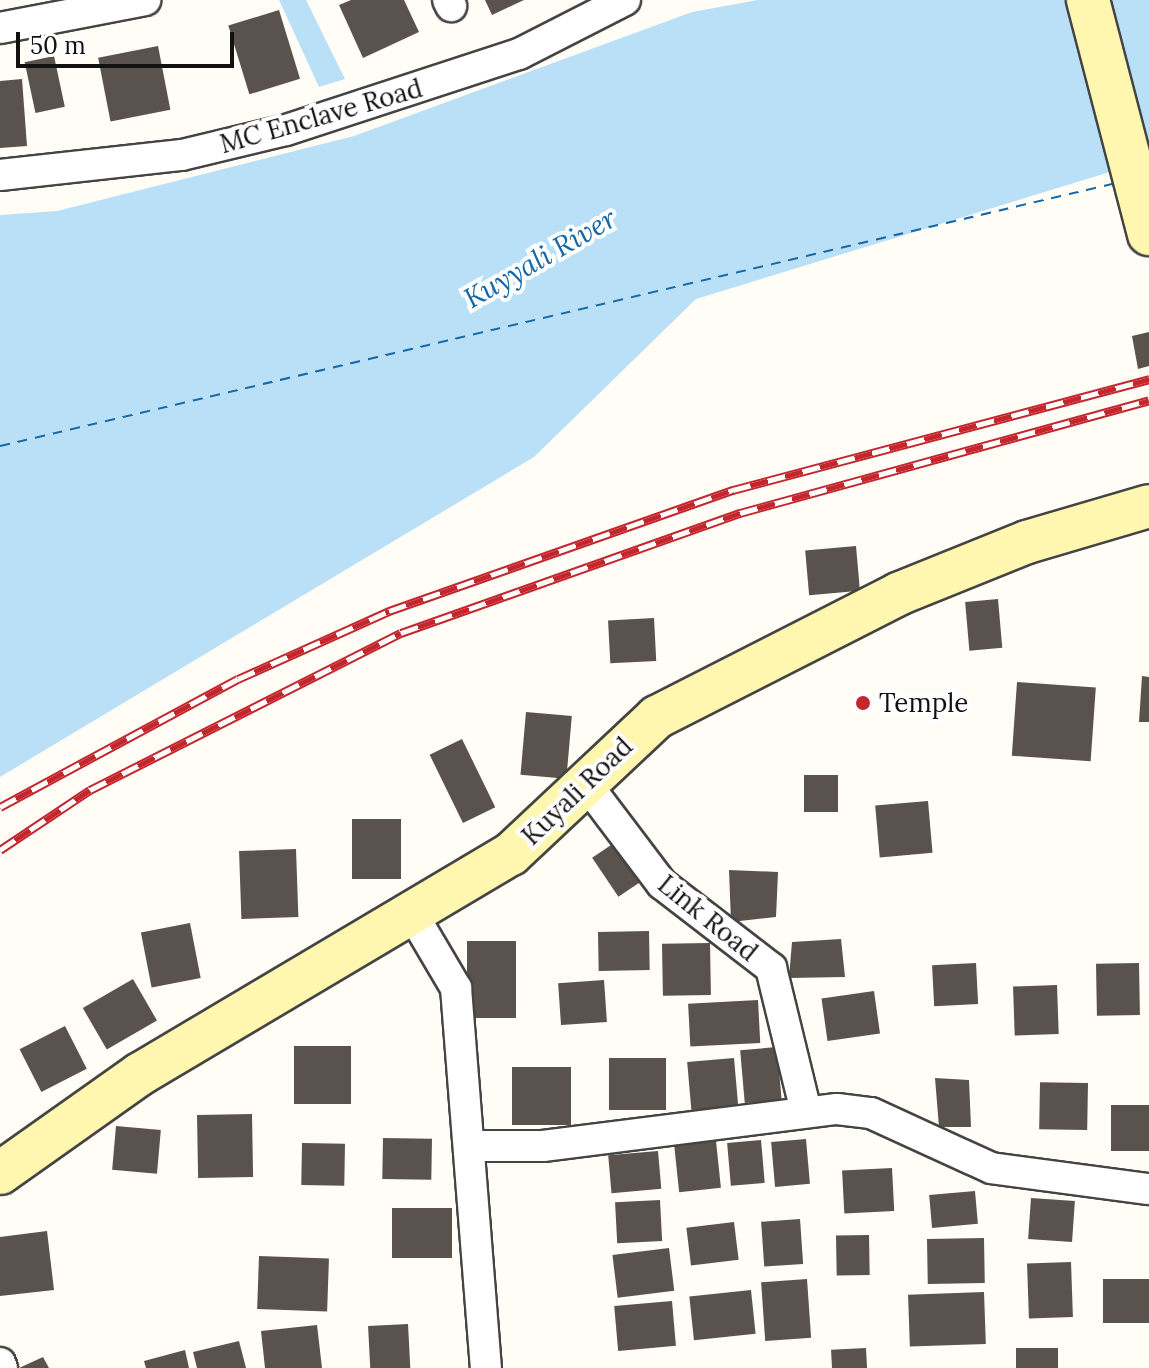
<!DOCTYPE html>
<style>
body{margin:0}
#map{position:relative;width:1149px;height:1368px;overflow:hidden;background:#fffdf5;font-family:Lora,serif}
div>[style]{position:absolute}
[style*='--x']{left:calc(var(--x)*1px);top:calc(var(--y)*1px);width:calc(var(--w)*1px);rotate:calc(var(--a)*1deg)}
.water>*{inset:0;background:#b9e0f7}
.ferry>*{height:2px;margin-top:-1px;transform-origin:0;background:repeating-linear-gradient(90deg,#1768a6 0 10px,transparent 0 18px)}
.building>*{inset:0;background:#5a524d;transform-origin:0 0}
.roads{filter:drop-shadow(2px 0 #444) drop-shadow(-2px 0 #444) drop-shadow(0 2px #444) drop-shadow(0 -2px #444)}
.minor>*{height:30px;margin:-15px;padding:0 15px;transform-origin:15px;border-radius:15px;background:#fff}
.secondary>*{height:42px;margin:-21px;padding:0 21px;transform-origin:21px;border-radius:21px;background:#fff6b0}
.rail>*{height:9px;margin-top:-4.5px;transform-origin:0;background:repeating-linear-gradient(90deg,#fff 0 18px,#c4262e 0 36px);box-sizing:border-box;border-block:2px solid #c4262e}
.dots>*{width:22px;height:22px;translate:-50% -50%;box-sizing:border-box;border:4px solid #fff;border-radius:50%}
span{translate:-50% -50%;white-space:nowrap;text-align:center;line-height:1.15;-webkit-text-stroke:8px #fff;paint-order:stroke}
.street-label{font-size:26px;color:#111}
.poi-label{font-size:26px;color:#111}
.left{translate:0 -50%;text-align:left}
.water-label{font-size:28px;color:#1768a6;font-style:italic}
.scale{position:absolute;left:16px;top:32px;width:218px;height:36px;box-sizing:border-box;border:4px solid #111;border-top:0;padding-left:10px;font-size:24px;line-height:28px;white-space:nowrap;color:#111;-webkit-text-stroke:6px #fff;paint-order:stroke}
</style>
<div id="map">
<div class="water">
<i style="clip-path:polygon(279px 0,306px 0,345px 79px,319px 87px)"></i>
<i style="clip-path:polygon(758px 0,1149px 0,1149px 160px,696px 299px,534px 457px,0 777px,0 215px,57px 211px,354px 136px,692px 12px)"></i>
</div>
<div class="ferry">
<i style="--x:0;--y:446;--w:1147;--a:-13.26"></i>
</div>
<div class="building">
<i style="clip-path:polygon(351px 0,404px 0,419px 32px,363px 58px,339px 5px)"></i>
<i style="clip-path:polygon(485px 0,524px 0,492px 15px)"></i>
<i style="left:279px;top:10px;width:72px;height:53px;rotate:73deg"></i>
<i style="left:158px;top:46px;width:65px;height:61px;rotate:79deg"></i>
<i style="left:54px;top:56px;width:52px;height:30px;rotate:78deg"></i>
<i style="clip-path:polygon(22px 79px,27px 146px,0 148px,0 81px)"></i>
<i style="clip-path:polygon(1149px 332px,1149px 366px,1138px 369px,1132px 336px)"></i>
<i style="left:856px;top:546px;width:45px;height:51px;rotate:85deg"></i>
<i style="left:998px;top:599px;width:49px;height:33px;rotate:85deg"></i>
<i style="left:654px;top:618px;width:43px;height:46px;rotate:87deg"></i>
<i style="clip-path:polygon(1142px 676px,1149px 677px,1149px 722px,1139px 722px)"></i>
<i style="left:1017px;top:682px;width:79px;height:74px;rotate:4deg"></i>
<i style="left:526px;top:712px;width:46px;height:63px;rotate:5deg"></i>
<i style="left:462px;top:739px;width:76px;height:36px;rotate:64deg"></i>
<i style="left:804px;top:775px;width:34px;height:37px"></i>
<i style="left:928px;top:801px;width:52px;height:53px;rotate:85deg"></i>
<i style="left:352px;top:819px;width:49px;height:60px"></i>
<i style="left:617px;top:841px;width:47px;height:30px;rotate:56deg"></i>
<i style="left:296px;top:849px;width:68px;height:57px;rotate:88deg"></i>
<i style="clip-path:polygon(729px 870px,778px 872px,776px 917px,731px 922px)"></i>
<i style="left:190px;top:923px;width:56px;height:50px;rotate:79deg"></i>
<i style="left:649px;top:931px;width:39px;height:51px;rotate:89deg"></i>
<i style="clip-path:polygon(841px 939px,845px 977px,789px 978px,792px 942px)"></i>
<i style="left:467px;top:941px;width:49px;height:77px"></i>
<i style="left:710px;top:943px;width:52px;height:48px;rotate:89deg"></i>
<i style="left:976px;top:963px;width:41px;height:44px;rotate:87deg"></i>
<i style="left:1139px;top:963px;width:52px;height:43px;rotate:89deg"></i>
<i style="left:133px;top:979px;width:48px;height:58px;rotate:60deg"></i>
<i style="left:604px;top:980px;width:42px;height:46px;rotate:86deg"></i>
<i style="left:1057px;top:985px;width:49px;height:44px;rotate:88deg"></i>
<i style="left:874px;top:991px;width:43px;height:53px;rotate:82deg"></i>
<i style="left:758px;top:1000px;width:43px;height:70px;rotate:87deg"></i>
<i style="left:65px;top:1026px;width:48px;height:51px;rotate:63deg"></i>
<i style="left:294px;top:1046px;width:57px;height:58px"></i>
<i style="left:777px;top:1047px;width:53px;height:37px;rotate:85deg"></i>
<i style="left:609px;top:1058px;width:57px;height:52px"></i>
<i style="left:734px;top:1058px;width:48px;height:47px;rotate:85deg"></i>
<i style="left:512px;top:1067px;width:59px;height:58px"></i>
<i style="clip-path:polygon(935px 1078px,969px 1080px,971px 1127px,939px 1127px)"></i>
<i style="left:1088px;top:1083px;width:47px;height:48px;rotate:91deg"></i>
<i style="left:1149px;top:1105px;width:46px;height:38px;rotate:90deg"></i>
<i style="left:252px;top:1114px;width:63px;height:55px;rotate:89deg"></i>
<i style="left:116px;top:1126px;width:45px;height:44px;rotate:5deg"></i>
<i style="left:383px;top:1138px;width:49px;height:41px;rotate:1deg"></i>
<i style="left:806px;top:1139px;width:45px;height:35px;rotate:85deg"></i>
<i style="left:761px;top:1140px;width:43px;height:34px;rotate:85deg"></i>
<i style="left:716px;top:1141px;width:47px;height:42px;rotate:84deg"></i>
<i style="left:302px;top:1143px;width:43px;height:42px;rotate:1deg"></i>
<i style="left:658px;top:1151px;width:38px;height:50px;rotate:85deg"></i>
<i style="left:892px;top:1168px;width:43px;height:50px;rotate:87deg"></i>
<i style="left:975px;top:1191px;width:33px;height:46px;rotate:85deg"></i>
<i style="left:1031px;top:1198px;width:44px;height:41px;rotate:4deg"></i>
<i style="left:660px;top:1200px;width:41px;height:45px;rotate:87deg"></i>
<i style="left:392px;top:1208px;width:60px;height:50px"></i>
<i style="left:800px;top:1219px;width:45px;height:39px;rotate:86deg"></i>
<i style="left:734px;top:1222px;width:38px;height:48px;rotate:83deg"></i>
<i style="clip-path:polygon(47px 1231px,54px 1290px,0 1296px,0 1237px)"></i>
<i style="left:869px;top:1235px;width:40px;height:33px;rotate:89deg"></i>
<i style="left:984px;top:1238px;width:45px;height:57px;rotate:89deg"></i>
<i style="left:669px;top:1248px;width:43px;height:57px;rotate:83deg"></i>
<i style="left:259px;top:1256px;width:70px;height:53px;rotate:2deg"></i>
<i style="left:1071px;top:1262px;width:55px;height:44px;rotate:88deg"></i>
<i style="left:807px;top:1279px;width:59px;height:46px;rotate:86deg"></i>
<i style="left:1149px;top:1279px;width:44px;height:46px;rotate:90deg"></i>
<i style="left:751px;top:1290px;width:44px;height:62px;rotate:84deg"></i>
<i style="left:984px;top:1292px;width:52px;height:76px;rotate:88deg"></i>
<i style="left:672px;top:1301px;width:45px;height:58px;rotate:85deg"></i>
<i style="left:408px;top:1324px;width:44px;height:40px;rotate:87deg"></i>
<i style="clip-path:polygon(317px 1325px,322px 1368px,265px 1368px,261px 1331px)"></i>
<i style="clip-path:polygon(239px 1341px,246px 1368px,197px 1368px,193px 1352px)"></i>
<i style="left:866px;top:1348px;width:20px;height:35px;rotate:87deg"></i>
<i style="left:1016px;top:1348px;width:42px;height:20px"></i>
<i style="clip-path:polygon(185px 1350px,189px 1368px,146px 1368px,144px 1361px)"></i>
<i style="clip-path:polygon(43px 1357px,49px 1368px,19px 1368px)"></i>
</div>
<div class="roads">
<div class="minor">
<i style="--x:448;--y:0;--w:7;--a:63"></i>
<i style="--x:0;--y:28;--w:148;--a:-10.9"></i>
<i style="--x:0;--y:175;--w:183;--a:-6.3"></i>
<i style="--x:182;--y:155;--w:107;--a:-13.5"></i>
<i style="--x:286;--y:130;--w:245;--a:-18.1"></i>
<i style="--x:519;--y:54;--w:119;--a:-27"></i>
<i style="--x:587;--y:785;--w:124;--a:52.9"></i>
<i style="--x:662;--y:884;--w:138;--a:37.6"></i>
<i style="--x:771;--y:968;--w:148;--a:76.3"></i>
<i style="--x:413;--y:915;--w:85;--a:59.5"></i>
<i style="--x:456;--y:988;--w:381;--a:85.5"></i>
<i style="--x:471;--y:1146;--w:72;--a:0"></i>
<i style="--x:543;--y:1146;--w:296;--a:-7.2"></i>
<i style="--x:837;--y:1109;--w:34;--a:7"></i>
<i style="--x:871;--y:1113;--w:132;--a:24.6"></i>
<i style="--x:991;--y:1168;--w:159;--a:7.6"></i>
<i style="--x:0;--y:1363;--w:5;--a:68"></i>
</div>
<div class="secondary">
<i style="--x:1088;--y:0;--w:242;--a:75.4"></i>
<i style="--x:0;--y:1173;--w:171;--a:-35.3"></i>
<i style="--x:140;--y:1074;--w:431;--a:-30.7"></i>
<i style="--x:511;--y:854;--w:200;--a:-43.2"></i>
<i style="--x:657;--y:717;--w:271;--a:-27"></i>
<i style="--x:898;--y:594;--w:139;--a:-22"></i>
<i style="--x:1027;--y:542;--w:127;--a:-16.4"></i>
</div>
</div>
<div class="rail">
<i style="--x:0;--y:807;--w:270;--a:-28.3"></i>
<i style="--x:238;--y:679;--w:166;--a:-24.2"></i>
<i style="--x:389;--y:611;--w:365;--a:-19.4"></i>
<i style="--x:733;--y:490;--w:431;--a:-14.9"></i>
<i style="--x:0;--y:850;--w:108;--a:-33.7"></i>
<i style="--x:90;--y:790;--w:348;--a:-26.8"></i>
<i style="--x:401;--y:633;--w:360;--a:-19.5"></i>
<i style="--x:740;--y:513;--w:424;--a:-15.4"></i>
</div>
<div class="dots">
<i style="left:863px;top:703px;background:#c4262e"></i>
</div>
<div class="street-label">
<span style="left:321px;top:116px;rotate:-16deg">MC Enclave Road</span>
<span style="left:577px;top:791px;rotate:-44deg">Kuyali Road</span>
<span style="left:708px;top:918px;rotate:39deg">Link Road</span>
</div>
<div class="poi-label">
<span class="left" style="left:879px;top:703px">Temple</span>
</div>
<div class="water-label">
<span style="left:540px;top:258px;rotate:-30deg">Kuyyali River</span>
</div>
<div class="scale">50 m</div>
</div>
